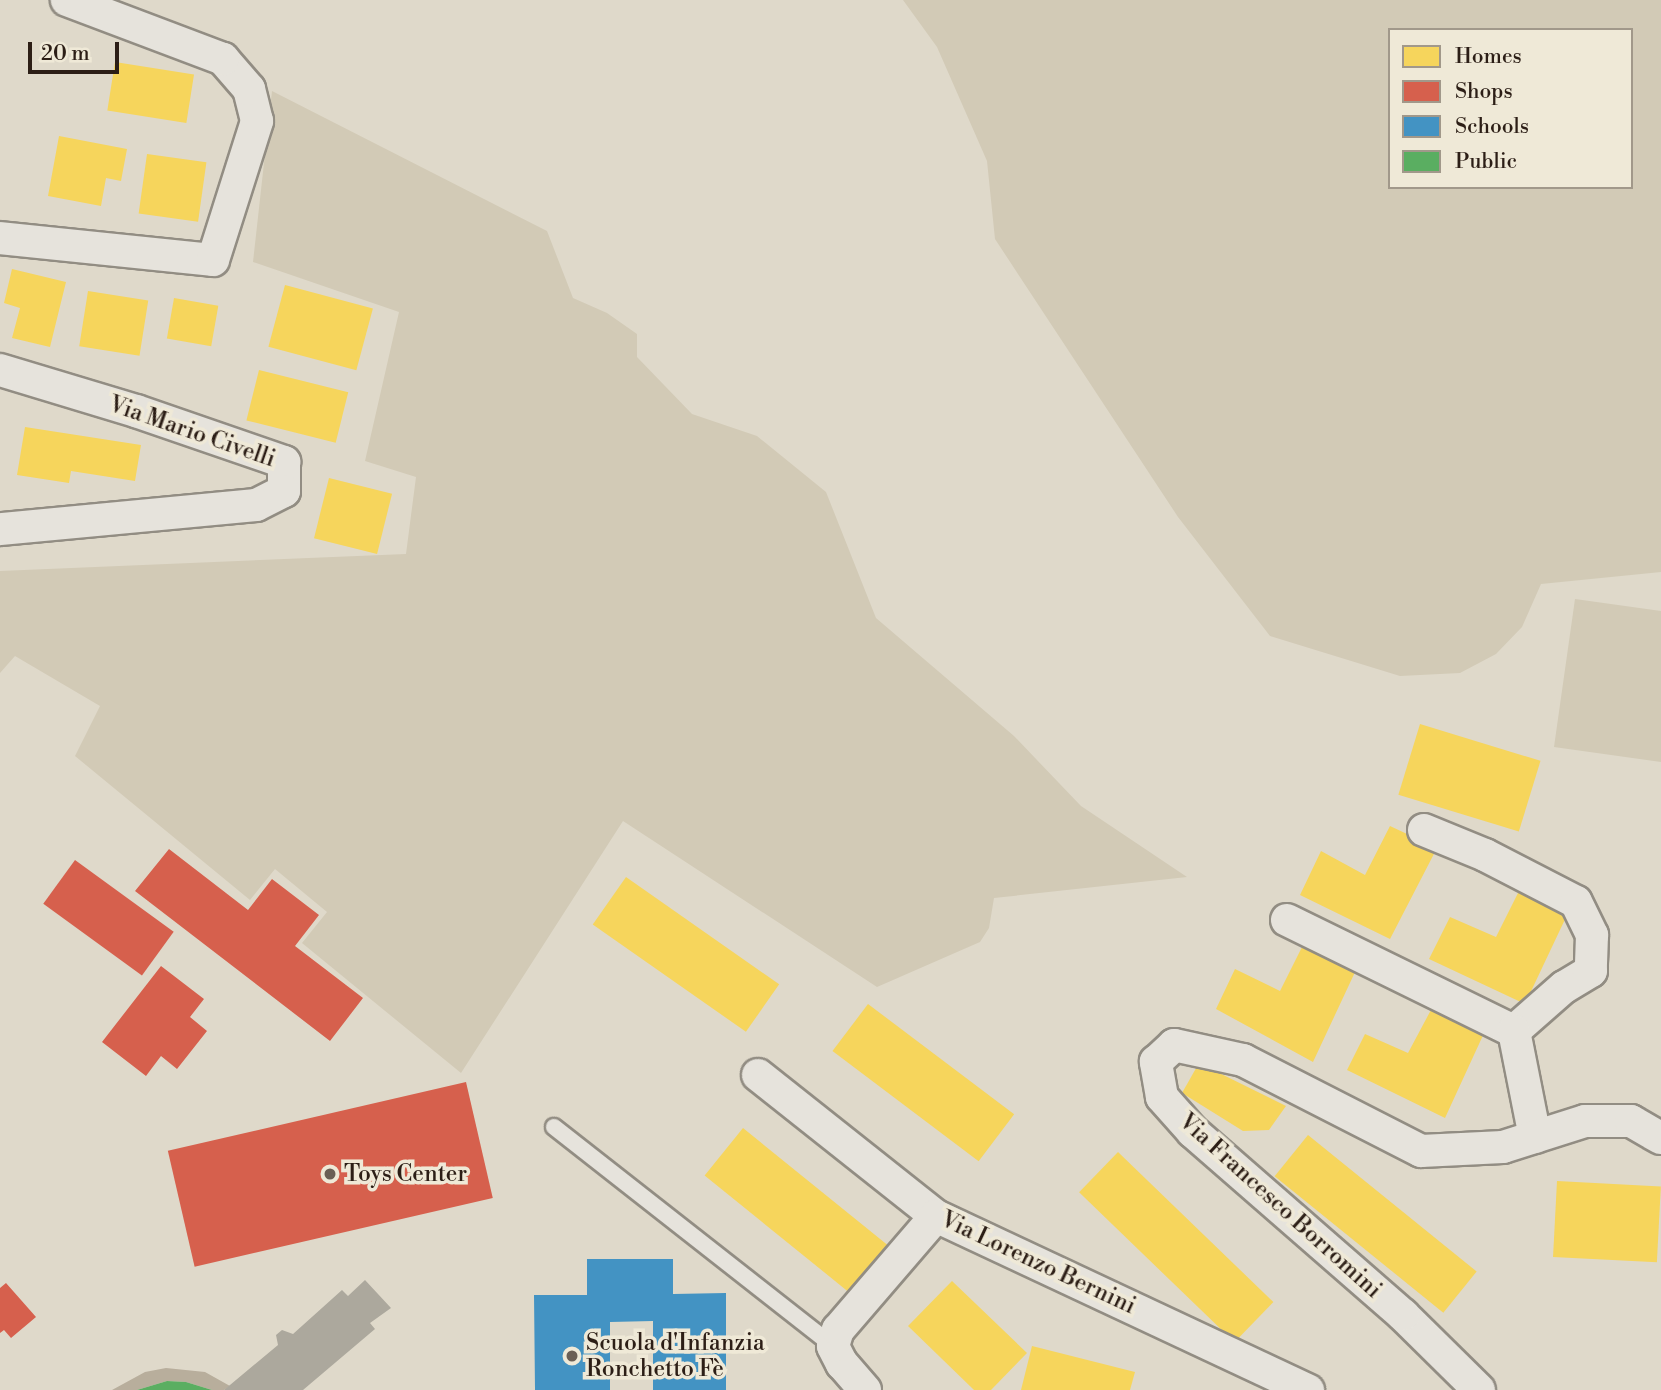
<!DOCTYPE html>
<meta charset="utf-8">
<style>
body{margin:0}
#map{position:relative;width:1661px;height:1390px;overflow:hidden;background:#dfd9ca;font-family:"Libre Bodoni",serif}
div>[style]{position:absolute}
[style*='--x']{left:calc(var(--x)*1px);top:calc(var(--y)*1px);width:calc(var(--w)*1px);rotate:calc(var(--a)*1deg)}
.green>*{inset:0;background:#d2cab6}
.water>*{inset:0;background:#b8ae9c}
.homes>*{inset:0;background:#f6d55c;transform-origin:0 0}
.shops>*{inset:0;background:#d6604d;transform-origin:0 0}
.schools>*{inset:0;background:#4393c3}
.public>*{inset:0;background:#5aae61}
.building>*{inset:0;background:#aca89d}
.roads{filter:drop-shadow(2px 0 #928d83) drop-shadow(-2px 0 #928d83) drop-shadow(0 2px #928d83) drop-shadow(0 -2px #928d83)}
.service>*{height:16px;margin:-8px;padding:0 8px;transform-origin:8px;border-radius:8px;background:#e6e3dc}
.minor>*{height:32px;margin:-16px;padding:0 16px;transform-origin:16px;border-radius:16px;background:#e6e3dc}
.dots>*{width:19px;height:19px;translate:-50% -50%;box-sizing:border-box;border:4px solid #efe9d7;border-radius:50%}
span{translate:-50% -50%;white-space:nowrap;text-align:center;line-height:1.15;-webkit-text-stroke:7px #efe9d7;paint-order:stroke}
.street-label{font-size:23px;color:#2c1e16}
.poi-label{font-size:23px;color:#2c1e16}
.left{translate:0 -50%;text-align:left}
.legend{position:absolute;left:1388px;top:28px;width:245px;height:161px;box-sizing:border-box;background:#efe9d7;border:2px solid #a1988a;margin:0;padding:9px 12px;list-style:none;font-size:21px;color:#2c1e16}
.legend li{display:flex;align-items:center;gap:14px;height:35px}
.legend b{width:35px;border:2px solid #a1988a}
.scale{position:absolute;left:28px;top:42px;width:91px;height:32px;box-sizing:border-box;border:4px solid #2c1e16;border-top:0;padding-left:9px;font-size:21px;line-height:24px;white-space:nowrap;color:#2c1e16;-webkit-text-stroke:5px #efe9d7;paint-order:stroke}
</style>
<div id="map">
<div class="green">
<i style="clip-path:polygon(evenodd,903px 0,1661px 0,1661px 572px,1541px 584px,1522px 627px,1496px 654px,1460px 673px,1400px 676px,1270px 636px,1178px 517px,995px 239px,987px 161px,937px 47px,903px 0,1390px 30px,1631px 30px,1631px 187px,1390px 187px,1390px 30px)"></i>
<i style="clip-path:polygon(272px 91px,547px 231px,573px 298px,607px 313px,637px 334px,637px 357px,692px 414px,757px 436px,826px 492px,876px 618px,1014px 736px,1081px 806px,1187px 877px,994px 898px,989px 928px,980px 942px,877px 987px,623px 821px,461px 1073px,302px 943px,327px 912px,275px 869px,250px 900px,75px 756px,100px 706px,15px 656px,0 673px,0 571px,406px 554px,416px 477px,365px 461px,399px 312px,253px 262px)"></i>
<i style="clip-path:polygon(1575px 599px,1661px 611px,1661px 762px,1554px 747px)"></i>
</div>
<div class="water">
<i style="clip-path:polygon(166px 1368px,205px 1372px,230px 1386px,224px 1390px,212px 1390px,186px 1382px,167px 1381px,137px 1390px,112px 1390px,145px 1372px)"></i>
</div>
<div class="homes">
<i style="left:115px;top:62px;width:80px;height:49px;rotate:9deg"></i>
<i style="clip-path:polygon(59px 136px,127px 149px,121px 181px,106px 178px,101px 206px,48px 196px)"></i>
<i style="left:147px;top:154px;width:60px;height:60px;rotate:8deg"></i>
<i style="clip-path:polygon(12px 269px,66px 282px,50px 347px,12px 338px,20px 308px,4px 303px)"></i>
<i style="left:285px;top:285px;width:91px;height:64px;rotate:15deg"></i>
<i style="left:88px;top:291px;width:61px;height:56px;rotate:9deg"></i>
<i style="left:174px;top:298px;width:45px;height:41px;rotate:10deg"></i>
<i style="left:259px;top:370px;width:92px;height:52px;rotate:14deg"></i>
<i style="clip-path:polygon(25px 427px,141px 445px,135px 481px,71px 471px,69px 483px,17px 475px)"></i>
<i style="left:329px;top:478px;width:65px;height:62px;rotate:14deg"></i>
<i style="left:1420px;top:724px;width:126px;height:74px;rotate:17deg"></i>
<i style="clip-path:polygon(1390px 826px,1437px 848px,1390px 939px,1300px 895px,1321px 851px,1365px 875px)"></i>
<i style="left:626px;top:877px;width:187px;height:58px;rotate:35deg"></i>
<i style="clip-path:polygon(1520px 889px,1568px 913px,1525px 1004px,1429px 959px,1450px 917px,1496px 937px)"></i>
<i style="clip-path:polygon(1302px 947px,1356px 970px,1313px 1062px,1216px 1009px,1235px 969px,1280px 991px)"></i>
<i style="left:868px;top:1004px;width:183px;height:59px;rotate:37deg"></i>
<i style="clip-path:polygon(1432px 1008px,1485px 1031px,1445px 1118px,1347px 1070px,1365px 1034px,1408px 1053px)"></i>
<i style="clip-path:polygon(1199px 1063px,1286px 1106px,1269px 1130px,1243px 1131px,1182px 1093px)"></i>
<i style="left:743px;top:1128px;width:186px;height:61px;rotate:39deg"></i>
<i style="left:1308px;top:1135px;width:217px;height:53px;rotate:39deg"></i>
<i style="left:1118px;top:1152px;width:216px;height:56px;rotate:44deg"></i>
<i style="left:1557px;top:1181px;width:104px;height:76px;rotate:3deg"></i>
<i style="clip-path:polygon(952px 1281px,1027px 1353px,991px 1390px,974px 1390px,908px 1326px)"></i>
<i style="clip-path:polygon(1032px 1346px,1135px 1372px,1130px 1390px,1021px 1390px)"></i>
</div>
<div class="shops">
<i style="clip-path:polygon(169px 849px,248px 910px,272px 879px,319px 915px,295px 946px,363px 998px,330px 1041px,135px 891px)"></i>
<i style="left:75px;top:860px;width:122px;height:54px;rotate:36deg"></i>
<i style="clip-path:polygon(161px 966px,204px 999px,190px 1017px,207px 1031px,177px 1069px,161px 1056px,146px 1076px,102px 1042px)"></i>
<i style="left:466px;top:1082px;width:119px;height:306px;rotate:77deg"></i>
<i style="clip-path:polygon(6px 1283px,36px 1317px,11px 1338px,4px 1330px,0 1333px,0 1288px)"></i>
</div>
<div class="schools">
<i style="clip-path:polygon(587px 1259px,673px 1259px,673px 1294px,726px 1293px,726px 1390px,653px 1390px,653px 1321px,610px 1322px,610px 1390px,535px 1390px,534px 1295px,587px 1295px)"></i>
</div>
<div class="public">
<i style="clip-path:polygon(167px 1381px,186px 1382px,212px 1390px,137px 1390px)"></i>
</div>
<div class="building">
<i style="clip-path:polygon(365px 1280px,391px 1308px,370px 1323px,375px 1329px,303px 1390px,224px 1390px,278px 1345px,276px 1335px,282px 1330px,293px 1334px,342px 1290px,348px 1296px)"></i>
</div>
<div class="roads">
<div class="service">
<i style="--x:554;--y:1127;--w:355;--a:38.1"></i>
</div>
<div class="minor">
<i style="--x:0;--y:238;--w:214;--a:5.9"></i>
<i style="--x:213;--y:260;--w:146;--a:-72.4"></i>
<i style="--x:257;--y:121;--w:33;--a:-104"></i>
<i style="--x:249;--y:89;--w:40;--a:-131"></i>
<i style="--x:223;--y:59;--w:167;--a:-159.3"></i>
<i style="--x:0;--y:370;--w:142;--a:16.8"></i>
<i style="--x:136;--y:411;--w:157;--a:19"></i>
<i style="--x:284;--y:462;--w:29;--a:90"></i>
<i style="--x:284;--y:491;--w:31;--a:153"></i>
<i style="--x:256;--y:505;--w:257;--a:174.6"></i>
<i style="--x:1424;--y:830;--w:66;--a:22.3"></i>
<i style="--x:1485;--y:855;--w:102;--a:27.3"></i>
<i style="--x:1576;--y:902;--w:37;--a:64"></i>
<i style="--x:1592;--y:935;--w:36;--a:92"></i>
<i style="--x:1591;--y:971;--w:31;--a:149"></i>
<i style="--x:1564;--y:987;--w:67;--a:138.7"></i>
<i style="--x:1287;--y:920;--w:253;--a:26.1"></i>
<i style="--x:1514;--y:1031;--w:108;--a:78.8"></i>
<i style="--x:758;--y:1075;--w:227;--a:38.4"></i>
<i style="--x:936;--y:1216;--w:411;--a:25.1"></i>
<i style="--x:865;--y:1390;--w:35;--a:-131"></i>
<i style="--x:842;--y:1364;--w:20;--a:-117"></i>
<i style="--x:833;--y:1346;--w:17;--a:-73"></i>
<i style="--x:838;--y:1330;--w:150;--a:-49.3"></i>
<i style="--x:1479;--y:1390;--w:107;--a:-135.4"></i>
<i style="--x:1403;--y:1315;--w:279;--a:-138.9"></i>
<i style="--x:1193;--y:1132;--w:47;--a:-131.5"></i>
<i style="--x:1162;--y:1097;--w:36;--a:-100"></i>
<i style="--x:1156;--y:1062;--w:25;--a:-43"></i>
<i style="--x:1174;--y:1045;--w:71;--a:12.3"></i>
<i style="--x:1243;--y:1060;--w:200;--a:27.1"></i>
<i style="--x:1421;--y:1151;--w:82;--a:-2.8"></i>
<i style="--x:1503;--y:1147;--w:86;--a:-17.6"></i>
<i style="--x:1585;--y:1121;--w:46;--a:0"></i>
<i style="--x:1631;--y:1121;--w:34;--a:30"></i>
</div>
</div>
<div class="dots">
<i style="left:330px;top:1174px;background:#6b5f55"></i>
<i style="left:572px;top:1356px;background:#6b5f55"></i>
</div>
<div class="street-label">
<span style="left:192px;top:432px;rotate:19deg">Via Mario Civelli</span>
<span style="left:1280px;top:1206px;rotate:42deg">Via Francesco Borromini</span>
<span style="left:1038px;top:1263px;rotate:25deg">Via Lorenzo Bernini</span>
</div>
<div class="poi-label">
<span class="left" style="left:344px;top:1174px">Toys Center</span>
<span class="left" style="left:586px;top:1356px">Scuola d'Infanzia<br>Ronchetto Fè</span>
</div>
<ul class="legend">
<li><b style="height:19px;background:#f6d55c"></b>Homes</li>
<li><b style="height:19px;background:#d6604d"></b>Shops</li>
<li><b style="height:19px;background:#4393c3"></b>Schools</li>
<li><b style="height:19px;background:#5aae61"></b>Public</li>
</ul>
<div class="scale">20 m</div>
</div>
